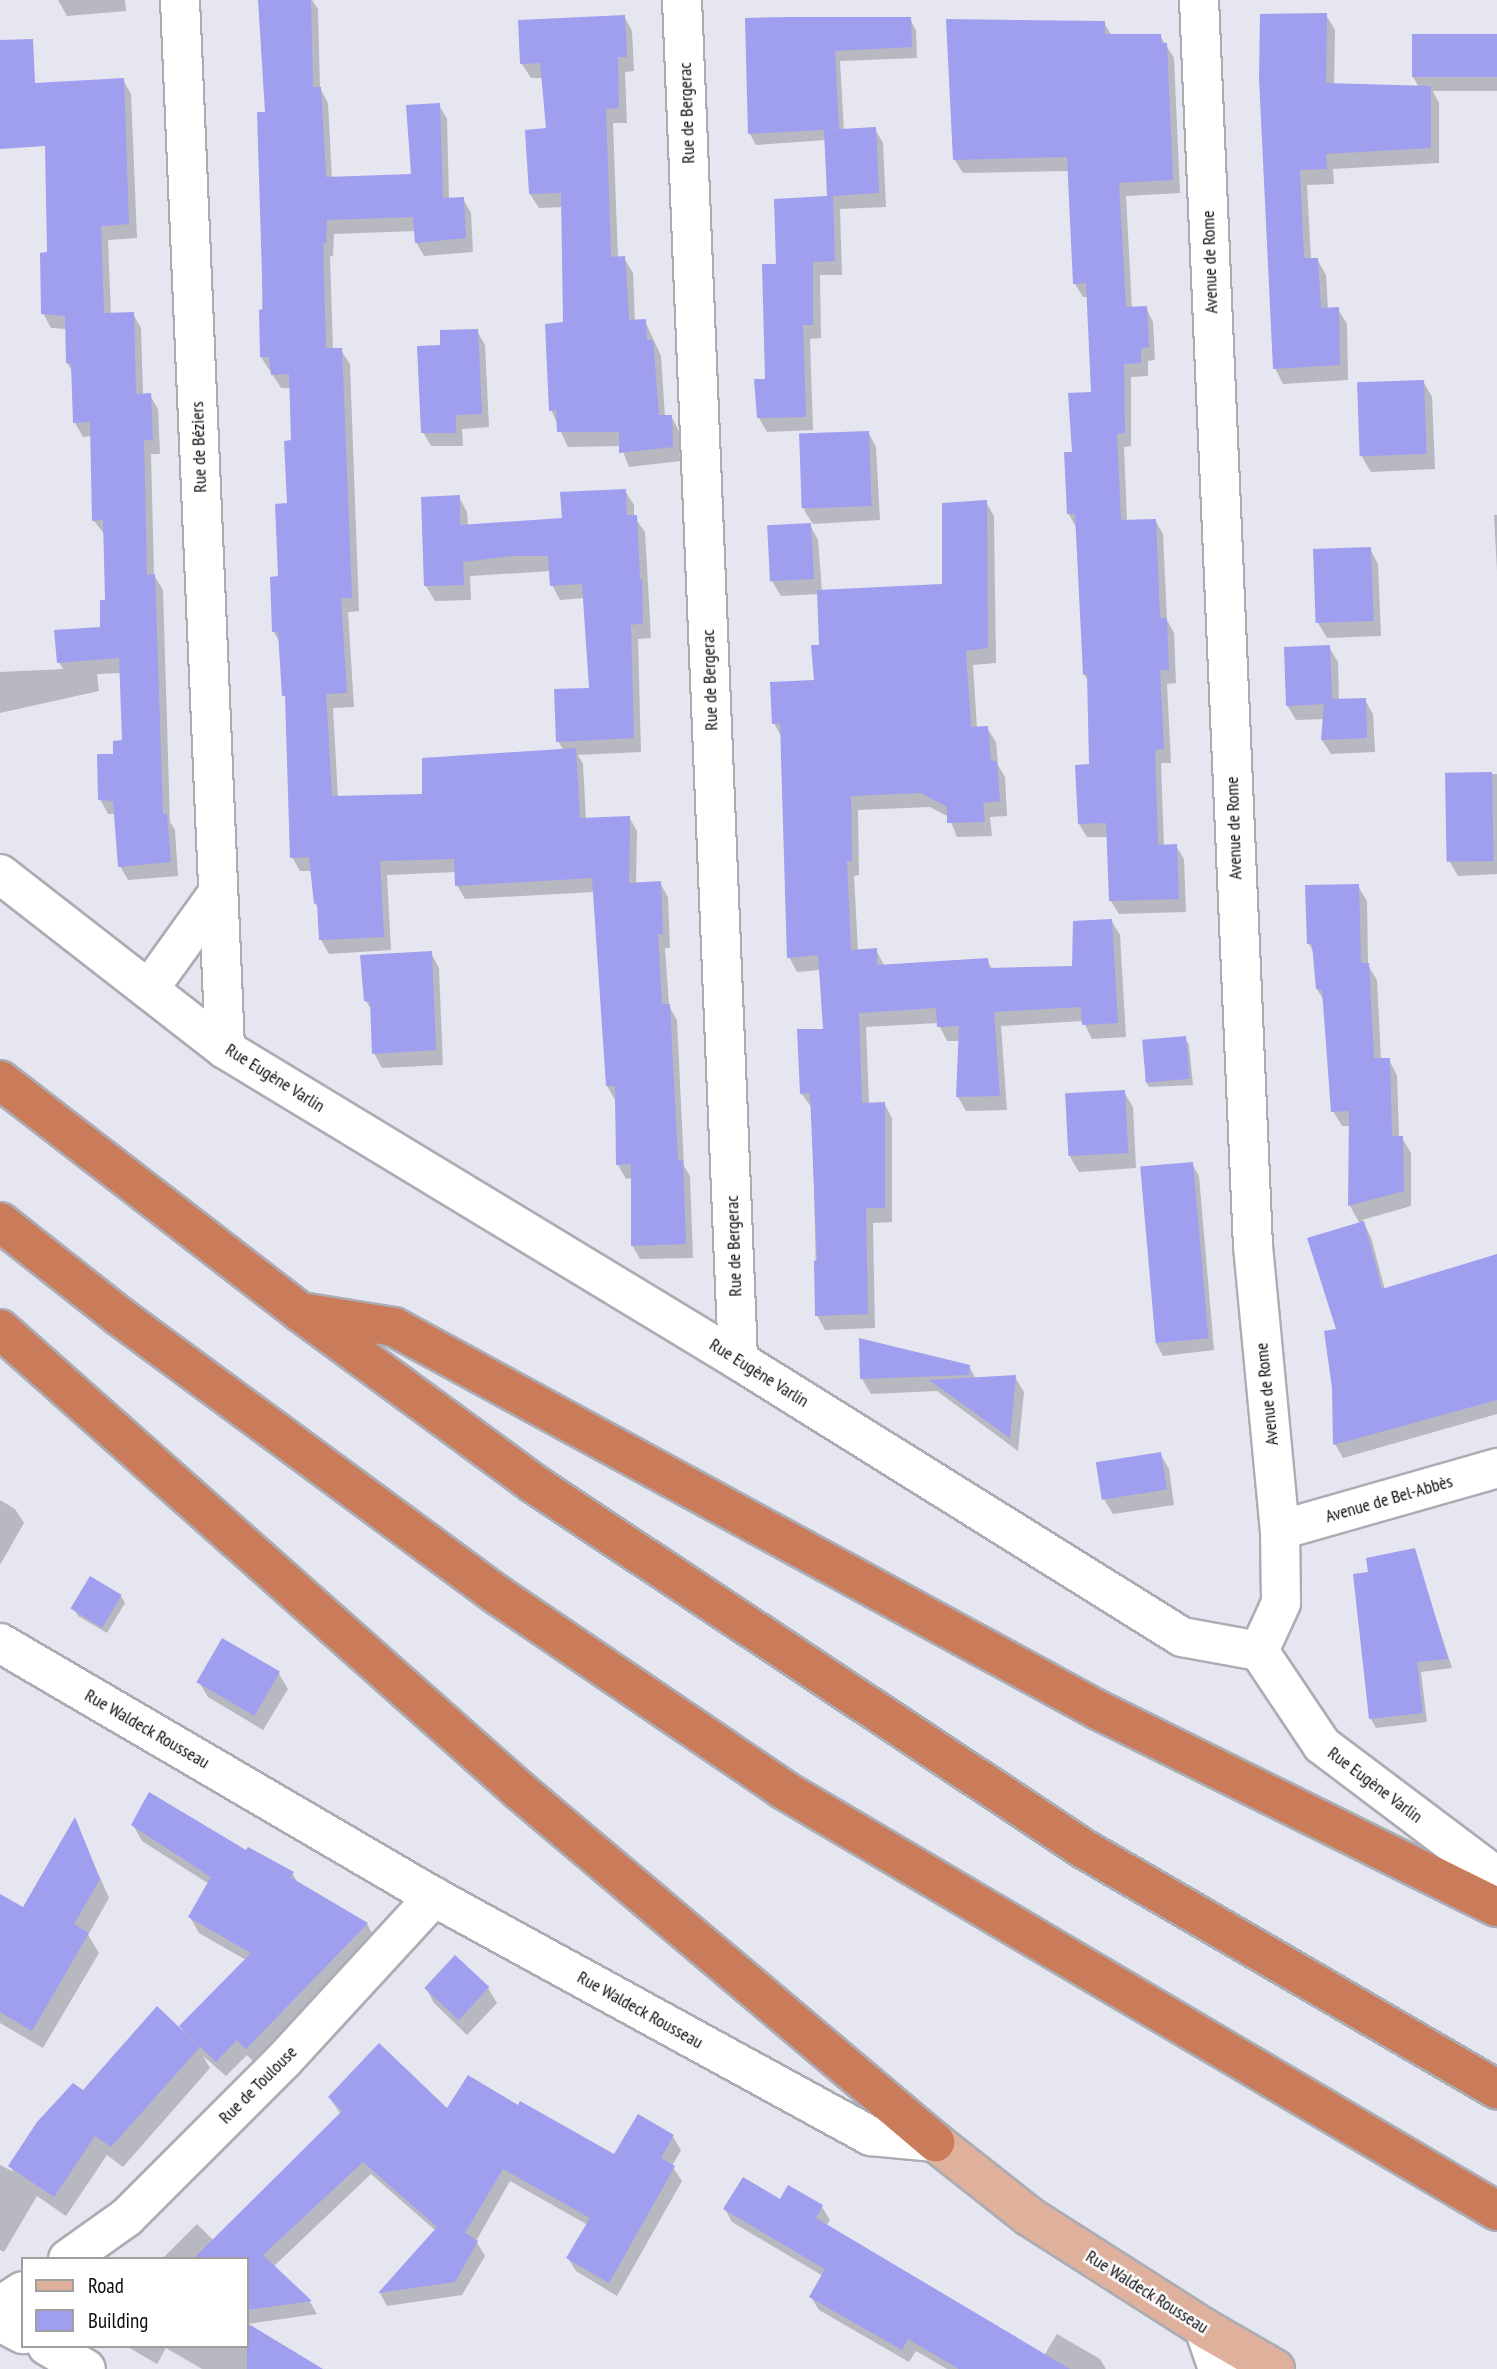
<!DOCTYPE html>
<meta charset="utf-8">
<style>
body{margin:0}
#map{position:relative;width:1497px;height:2369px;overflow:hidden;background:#e6e6f0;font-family:"PT Sans Narrow",sans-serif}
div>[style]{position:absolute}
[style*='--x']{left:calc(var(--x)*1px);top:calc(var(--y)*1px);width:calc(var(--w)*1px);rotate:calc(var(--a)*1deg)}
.shadow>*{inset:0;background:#0003}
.building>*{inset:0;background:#9f9eef;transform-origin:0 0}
.roads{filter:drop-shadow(2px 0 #acacb5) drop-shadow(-2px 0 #acacb5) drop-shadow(0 2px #acacb5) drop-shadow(0 -2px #acacb5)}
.minor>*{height:38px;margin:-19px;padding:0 19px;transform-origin:19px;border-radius:19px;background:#fff}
.tertiary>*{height:38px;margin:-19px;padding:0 19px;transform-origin:19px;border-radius:19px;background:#fff}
.primary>*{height:38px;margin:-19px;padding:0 19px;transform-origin:19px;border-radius:19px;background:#dfb09c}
.motorway>*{height:38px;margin:-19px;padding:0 19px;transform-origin:19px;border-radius:19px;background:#ca7b5a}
span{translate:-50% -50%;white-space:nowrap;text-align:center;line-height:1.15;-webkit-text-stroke:5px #fff;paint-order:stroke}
.street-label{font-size:18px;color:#0e0e11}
.legend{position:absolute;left:21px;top:2257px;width:228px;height:91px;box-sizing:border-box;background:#fff;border:2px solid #9f9fa0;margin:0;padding:9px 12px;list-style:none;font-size:21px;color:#0e0e11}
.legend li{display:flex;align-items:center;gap:14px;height:35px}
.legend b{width:35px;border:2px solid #9f9fa0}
</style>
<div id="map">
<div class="shadow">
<i style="clip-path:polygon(125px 0,126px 11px,67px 16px,58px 0)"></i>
<i style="clip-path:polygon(260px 0,312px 0,318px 9px,320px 88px,328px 103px,332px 179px,412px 175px,439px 105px,447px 119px,449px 200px,463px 199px,471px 213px,473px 252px,424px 256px,416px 242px,416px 231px,334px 234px,333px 256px,330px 256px,333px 350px,341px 350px,350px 364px,359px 611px,348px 612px,354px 707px,333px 708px,338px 798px,424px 796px,564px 751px,558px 741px,591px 689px,585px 598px,560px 600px,552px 585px,551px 571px,470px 576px,471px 600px,435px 601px,426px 586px,459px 497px,467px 512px,468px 526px,564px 519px,625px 491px,634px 505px,634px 517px,645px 532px,651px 638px,638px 639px,641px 752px,578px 755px,583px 764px,586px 820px,629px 817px,637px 831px,636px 884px,660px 883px,668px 897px,670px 948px,665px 948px,669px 1006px,677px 1020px,684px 1166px,690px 1176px,693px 1258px,640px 1259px,632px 1245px,632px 1178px,626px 1179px,618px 1165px,615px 1100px,607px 1086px,595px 892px,465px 899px,457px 885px,457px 872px,387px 875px,391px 950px,329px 954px,321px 940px,319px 910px,315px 903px,312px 871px,300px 871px,292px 857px,287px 701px,280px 643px,274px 632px,289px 505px,293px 442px,291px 388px,281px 388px,261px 357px,266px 114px)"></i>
<i style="clip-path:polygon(1326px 15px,1335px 30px,1334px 85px,1419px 87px,1413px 77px,1497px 36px,1497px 91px,1433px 91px,1439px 103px,1439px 163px,1333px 169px,1334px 184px,1307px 185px,1311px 260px,1317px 259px,1326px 275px,1328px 309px,1338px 309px,1347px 324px,1348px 380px,1283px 384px,1275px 368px,1261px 78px)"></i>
<i style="clip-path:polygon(624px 16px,632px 31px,634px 71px,625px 72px,627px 123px,613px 123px,618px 259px,624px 258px,633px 273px,635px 321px,645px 321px,661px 356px,665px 417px,671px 416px,679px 431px,680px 461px,629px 467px,621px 446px,568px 447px,551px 410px,565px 324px,563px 207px,539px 208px,530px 194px,548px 130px,543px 78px,531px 78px,522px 64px,519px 21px)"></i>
<i style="clip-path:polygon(747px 19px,910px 19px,916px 30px,917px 58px,840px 61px,844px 131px,875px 129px,883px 143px,886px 207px,840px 209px,842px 275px,820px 275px,821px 338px,810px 339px,813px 430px,767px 432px,759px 418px,767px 381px,778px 266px,829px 198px,826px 140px,756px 145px,750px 134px)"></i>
<i style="clip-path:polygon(1104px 23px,1112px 36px,1160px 36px,1174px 58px,1180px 193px,1126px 196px,1132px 309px,1146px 308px,1153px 322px,1155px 360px,1148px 361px,1148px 376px,1131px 377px,1131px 446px,1124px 447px,1127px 521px,1155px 520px,1163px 534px,1167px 620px,1174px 633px,1176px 683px,1167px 684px,1171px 763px,1161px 763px,1164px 846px,1176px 846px,1184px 859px,1186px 912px,1119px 914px,1111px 901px,1109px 837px,1087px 837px,1079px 824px,1091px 766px,1089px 682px,1084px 674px,1076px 527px,1068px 513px,1074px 454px,1093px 394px,1089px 297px,1083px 297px,1075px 284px,1069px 171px,963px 173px,955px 160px)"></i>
<i style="clip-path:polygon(123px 80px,131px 94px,137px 238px,108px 240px,111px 315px,133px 314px,141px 328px,143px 395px,150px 395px,158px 409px,160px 454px,151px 454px,154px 575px,163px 590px,170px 822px,175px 830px,178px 876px,128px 880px,120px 866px,116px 814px,108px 814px,100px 799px,115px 755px,124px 742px,121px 673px,97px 674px,99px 691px,0 713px,0 672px,63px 669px,59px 662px,102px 628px,107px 602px,105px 535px,94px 521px,92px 436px,83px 437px,75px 423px,73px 372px,67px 363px,67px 329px,51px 328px,43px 313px,49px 254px)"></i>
<i style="clip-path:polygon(477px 331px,485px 345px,489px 427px,462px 429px,463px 446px,431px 446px,423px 432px,442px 347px)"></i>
<i style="clip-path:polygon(1423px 381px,1432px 397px,1435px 469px,1371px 472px,1362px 457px)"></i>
<i style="clip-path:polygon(868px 432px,876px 447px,880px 520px,813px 524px,804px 510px)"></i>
<i style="clip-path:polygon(986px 502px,994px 516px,996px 663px,973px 665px,977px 728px,987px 728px,996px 742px,998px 765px,1005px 777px,1007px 816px,990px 817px,992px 836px,957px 837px,949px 817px,930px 807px,858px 810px,859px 875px,854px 876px,858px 951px,876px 950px,884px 965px,987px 960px,993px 970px,1073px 967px,1111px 920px,1120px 935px,1126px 1037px,1092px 1039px,1083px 1021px,1001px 1026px,1007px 1110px,966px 1111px,958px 1097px,960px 1041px,947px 1041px,938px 1023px,866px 1027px,869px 1104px,884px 1103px,892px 1118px,892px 1222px,873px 1223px,875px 1328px,825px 1330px,817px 1315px,812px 1108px,801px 1093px,825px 1030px,820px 970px,797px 972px,789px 957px,782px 738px,774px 723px,816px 682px,821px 646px,819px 594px,781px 596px,772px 581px,810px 525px,818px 540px,822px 592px,944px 586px)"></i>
<i style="clip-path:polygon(1494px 515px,1497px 515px,1497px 571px)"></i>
<i style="clip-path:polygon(1370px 549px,1378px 564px,1381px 636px,1327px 638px,1318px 623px)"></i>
<i style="clip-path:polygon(1329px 647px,1338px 662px,1339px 701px,1365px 700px,1373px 714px,1375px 752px,1331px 754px,1322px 740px,1324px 719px,1296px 720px,1287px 705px)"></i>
<i style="clip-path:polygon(1447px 774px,1497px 774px,1497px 874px,1458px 876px,1450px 862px)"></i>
<i style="clip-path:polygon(1358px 886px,1367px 901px,1368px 965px,1377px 980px,1381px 1060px,1389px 1060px,1397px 1075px,1399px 1138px,1402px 1138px,1411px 1153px,1411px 1206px,1362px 1220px,1371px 1237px,1385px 1290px,1497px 1256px,1497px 1414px,1343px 1458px,1335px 1444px,1338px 1330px,1360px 1224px,1350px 1206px,1351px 1126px,1342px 1126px,1333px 1111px,1324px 1001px,1317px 989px,1314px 953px,1309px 944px)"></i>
<i style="clip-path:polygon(431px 953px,439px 968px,443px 1065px,382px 1068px,374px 1053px,372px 1011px,366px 1001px)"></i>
<i style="clip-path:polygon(1185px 1038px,1189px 1045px,1193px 1085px,1149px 1087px,1145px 1080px)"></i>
<i style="clip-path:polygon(1124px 1092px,1133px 1107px,1136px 1168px,1079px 1172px,1070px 1157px)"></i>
<i style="clip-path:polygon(1192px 1164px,1199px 1176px,1214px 1350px,1163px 1356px,1156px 1343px)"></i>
<i style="clip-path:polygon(969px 1366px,976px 1379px,1015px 1377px,1024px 1392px,1018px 1451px,937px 1391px,871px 1394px,862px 1379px)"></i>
<i style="clip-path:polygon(1160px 1453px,1169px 1469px,1174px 1505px,1113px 1514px,1104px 1499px)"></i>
<i style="clip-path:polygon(0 1500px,15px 1509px,24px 1523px,0 1565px)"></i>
<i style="clip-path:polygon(1414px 1550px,1452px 1668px,1421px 1672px,1427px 1722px,1376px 1728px,1371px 1719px,1369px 1574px)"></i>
<i style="clip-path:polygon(121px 1596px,125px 1603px,107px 1633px,78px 1616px,74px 1609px)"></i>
<i style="clip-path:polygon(279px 1674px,288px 1689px,263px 1730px,208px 1697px,199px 1682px)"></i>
<i style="clip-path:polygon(75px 1821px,109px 1898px,88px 1935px,99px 1953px,43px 2048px,0 2023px,0 1896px,23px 1909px)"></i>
<i style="clip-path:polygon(133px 1825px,247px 1853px,292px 1873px,299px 1885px,367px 1924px,376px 1940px,256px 2064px,247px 2055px,226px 2076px,203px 2056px,210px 2068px,123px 2167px,107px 2155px,66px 2216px,37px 2196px,4px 2252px,0 2250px,0 2165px,14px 2172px,10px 2166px,83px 2092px,185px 2034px,181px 2027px,246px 1960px,199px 1933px,190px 1917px,209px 1884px,142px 1841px)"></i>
<i style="clip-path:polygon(426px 1988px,488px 1988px,497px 2003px,467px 2035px,434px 2003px)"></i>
<i style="clip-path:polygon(330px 2098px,447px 2110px,519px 2108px,614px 2156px,673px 2137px,681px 2150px,672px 2166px,682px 2181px,617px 2296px,576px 2271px,568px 2258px,588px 2225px,510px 2181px,476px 2241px,485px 2256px,462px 2295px,387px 2306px,380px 2293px,436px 2231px,371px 2174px,273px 2267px,310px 2302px,317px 2314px,247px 2324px,247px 2259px,162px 2259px,197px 2224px,214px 2241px,341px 2115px)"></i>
<i style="clip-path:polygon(789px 2187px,822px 2207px,830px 2220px,826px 2226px,1000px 2369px,947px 2369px,916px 2351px,909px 2362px,819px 2310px,811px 2297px,823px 2276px,732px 2222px,725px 2209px,780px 2201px)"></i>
<i style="clip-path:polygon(247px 2325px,320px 2369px,202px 2369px,166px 2348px,157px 2364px,126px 2346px,247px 2346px)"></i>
<i style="clip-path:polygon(1057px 2334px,1100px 2359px,1106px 2369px,1036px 2369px)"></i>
</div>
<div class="building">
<i style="clip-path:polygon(258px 0,311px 0,313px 87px,321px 87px,326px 177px,411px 174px,406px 105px,440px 103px,443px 198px,464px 197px,466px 238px,415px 243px,413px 217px,327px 220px,326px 243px,323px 243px,326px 348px,342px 348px,352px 598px,341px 598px,347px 693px,326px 694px,332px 796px,422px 794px,422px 758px,576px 748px,580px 818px,630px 816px,629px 883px,661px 881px,663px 934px,658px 934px,662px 1004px,670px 1004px,678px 1161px,683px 1160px,686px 1244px,631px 1246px,631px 1164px,616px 1165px,615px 1086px,606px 1086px,592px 878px,455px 886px,454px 859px,380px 861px,384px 937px,319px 940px,317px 903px,314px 904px,309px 857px,290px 858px,285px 696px,282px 696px,278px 632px,272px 632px,270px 577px,278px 576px,275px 504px,287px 503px,284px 441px,291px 440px,289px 374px,271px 375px,269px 357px,260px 357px,259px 310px,263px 309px,257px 112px,265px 112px)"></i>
<i style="clip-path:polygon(1327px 13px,1326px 83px,1431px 86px,1431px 148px,1326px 154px,1327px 169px,1300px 170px,1304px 258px,1318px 258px,1321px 308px,1339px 307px,1340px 365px,1273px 369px,1259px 78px,1260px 14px)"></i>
<i style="clip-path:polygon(625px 15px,627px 57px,618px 57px,619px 108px,606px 109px,611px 257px,625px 256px,629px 320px,646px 319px,647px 340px,653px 340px,659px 415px,672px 415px,673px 447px,619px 453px,619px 432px,557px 432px,556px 410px,549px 411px,545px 324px,563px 322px,561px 193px,529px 194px,525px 130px,546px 128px,540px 63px,520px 64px,518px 20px)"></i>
<i style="clip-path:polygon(790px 17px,911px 17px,912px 47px,835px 51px,839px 129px,748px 134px,745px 18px)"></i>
<i style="clip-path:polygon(946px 19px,1105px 21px,1105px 34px,1161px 34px,1162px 43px,1167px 43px,1173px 180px,1119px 183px,1126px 307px,1147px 306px,1149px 347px,1141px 348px,1141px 363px,1124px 364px,1125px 433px,1117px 434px,1121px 520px,1156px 519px,1160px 618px,1167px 618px,1169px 670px,1160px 670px,1164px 749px,1155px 750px,1158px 845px,1177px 844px,1179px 899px,1109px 901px,1106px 823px,1078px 824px,1075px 765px,1089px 764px,1087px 674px,1083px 675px,1075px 514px,1067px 514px,1064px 452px,1072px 452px,1068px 393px,1091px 392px,1086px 283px,1073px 284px,1067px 157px,953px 160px)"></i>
<i style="left:1497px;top:34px;width:43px;height:85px;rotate:90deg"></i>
<i style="clip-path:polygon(33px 39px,35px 83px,124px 78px,129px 224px,101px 226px,104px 313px,134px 312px,136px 394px,151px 393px,153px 440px,144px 440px,147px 575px,155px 574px,163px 814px,167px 814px,171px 862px,118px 867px,113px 801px,98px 800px,97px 754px,113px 754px,113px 741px,122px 740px,119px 658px,57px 663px,54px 630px,100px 627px,100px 600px,105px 600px,103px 520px,92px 521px,90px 422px,73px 423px,71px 364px,66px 363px,65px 316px,41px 314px,40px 253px,47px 252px,45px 146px,0 149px,0 40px)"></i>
<i style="clip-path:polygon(876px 127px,879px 193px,833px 196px,835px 261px,813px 262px,813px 325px,803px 325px,806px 417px,757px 418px,754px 379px,765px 379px,762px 264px,776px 264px,774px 199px,827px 196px,824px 130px)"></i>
<i style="clip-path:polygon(478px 329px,482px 414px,456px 415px,456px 433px,421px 433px,417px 346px,440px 345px,440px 330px)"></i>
<i style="left:1424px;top:380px;width:74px;height:67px;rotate:88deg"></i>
<i style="left:869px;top:431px;width:75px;height:70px;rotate:88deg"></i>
<i style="clip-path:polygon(626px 489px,627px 515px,637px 515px,640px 579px,642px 579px,643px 623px,631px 625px,634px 738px,556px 742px,554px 689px,589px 688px,582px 584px,550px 586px,548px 556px,513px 556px,463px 562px,464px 585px,424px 586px,421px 497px,460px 495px,460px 525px,562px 518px,560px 492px)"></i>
<i style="clip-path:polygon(987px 500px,988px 648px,966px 651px,971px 727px,988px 726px,991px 761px,997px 761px,1000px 801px,983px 803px,985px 822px,947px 823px,947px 807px,921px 793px,851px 796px,852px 861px,847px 861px,851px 950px,877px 948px,877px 965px,988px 958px,989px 968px,1072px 966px,1073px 921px,1112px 919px,1118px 1023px,1082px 1025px,1081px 1007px,994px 1012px,1000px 1096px,956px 1097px,959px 1026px,937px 1027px,936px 1008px,859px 1013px,862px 1103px,885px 1102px,885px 1208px,866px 1208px,868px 1314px,815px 1316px,814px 1261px,817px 1260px,810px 1093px,800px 1094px,797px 1029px,823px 1029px,818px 955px,787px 958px,780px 723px,772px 724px,770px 682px,814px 680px,811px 645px,819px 645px,817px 590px,942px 584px,942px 503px)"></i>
<i style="left:811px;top:523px;width:56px;height:44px;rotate:87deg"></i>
<i style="left:1371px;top:547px;width:74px;height:58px;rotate:88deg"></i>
<i style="clip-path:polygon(1330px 645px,1332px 699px,1366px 698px,1367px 738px,1321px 740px,1324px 704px,1286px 706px,1284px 647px)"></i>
<i style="left:1492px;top:772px;width:89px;height:47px;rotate:89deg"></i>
<i style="clip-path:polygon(1359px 884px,1361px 963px,1369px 963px,1374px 1058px,1390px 1058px,1392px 1136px,1403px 1136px,1404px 1191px,1348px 1206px,1349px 1111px,1331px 1112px,1322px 990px,1316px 989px,1312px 944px,1307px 944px,1305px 885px)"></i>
<i style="clip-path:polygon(432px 951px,436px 1050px,372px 1054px,370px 1002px,364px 1001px,360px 955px)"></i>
<i style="left:1186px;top:1036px;width:43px;height:44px;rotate:85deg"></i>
<i style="left:1125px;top:1090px;width:63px;height:60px;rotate:87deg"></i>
<i style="left:1193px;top:1162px;width:177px;height:53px;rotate:85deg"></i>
<i style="clip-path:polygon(1364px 1221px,1382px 1289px,1497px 1254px,1497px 1400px,1333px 1445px,1332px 1388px,1324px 1331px,1336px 1329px,1307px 1238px)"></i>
<i style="clip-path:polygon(859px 1338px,970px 1365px,969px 1375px,860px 1379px)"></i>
<i style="clip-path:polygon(1016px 1375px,1010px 1438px,929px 1380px)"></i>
<i style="left:1161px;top:1452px;width:38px;height:66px;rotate:81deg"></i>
<i style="clip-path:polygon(1415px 1548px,1448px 1659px,1417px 1662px,1423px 1713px,1369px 1719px,1353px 1574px,1368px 1572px,1366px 1558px)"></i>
<i style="left:90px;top:1576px;width:37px;height:38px;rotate:31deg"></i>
<i style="left:222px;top:1638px;width:67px;height:51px;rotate:30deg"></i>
<i style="clip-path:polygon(149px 1792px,246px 1850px,248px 1847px,294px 1872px,290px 1877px,368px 1923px,246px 2049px,237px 2040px,216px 2062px,179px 2026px,251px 1953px,188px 1917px,211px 1877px,131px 1825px)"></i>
<i style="clip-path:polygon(75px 1817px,100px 1879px,74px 1924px,89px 1933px,32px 2031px,0 2012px,0 1894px,23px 1907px)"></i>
<i style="left:455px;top:1955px;width:47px;height:45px;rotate:43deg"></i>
<i style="clip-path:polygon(157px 2006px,200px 2047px,111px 2147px,95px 2136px,54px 2197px,8px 2166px,37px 2122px,73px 2083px,83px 2090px)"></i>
<i style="clip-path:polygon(379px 2043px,447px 2108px,468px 2075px,518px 2105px,520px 2101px,614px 2154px,638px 2114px,674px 2135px,661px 2158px,675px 2166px,609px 2283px,566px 2258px,590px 2218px,503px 2169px,465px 2233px,478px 2241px,455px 2282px,378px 2293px,437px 2227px,363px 2162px,263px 2255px,312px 2301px,247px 2310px,247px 2259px,193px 2259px,342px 2111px,328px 2097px)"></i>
<i style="clip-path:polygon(743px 2177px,780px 2199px,788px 2185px,823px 2205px,816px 2218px,1070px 2369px,959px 2369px,908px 2339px,902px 2350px,809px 2297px,825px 2269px,723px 2209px)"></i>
<i style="clip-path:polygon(247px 2323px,323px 2369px,247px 2369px)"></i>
</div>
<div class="roads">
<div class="minor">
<i style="--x:180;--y:0;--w:1050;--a:87.54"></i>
<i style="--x:682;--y:0;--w:1361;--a:87.64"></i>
<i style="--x:1199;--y:0;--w:1247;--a:87.52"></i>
<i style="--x:1253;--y:1246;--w:285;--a:84.6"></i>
<i style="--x:1280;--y:1530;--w:73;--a:89.2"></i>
<i style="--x:1281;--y:1603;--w:53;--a:114.6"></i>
<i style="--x:0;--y:874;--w:285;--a:37.9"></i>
<i style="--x:225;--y:1049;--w:600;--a:31.23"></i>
<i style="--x:738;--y:1360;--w:523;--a:31.96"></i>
<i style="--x:1182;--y:1637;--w:78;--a:10.3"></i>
<i style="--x:1259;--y:1651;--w:113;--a:56.2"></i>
<i style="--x:1322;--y:1745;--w:219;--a:37"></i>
<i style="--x:149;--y:989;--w:118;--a:-54.3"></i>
<i style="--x:1280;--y:1530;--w:226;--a:-15.9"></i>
<i style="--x:0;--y:1643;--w:503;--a:30.34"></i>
<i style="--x:434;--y:1897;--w:498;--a:28.7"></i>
<i style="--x:871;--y:2136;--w:64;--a:5.4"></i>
<i style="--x:68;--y:2259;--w:72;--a:-35.4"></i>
<i style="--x:127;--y:2217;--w:222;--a:-45"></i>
<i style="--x:284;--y:2060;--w:222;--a:-47.4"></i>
<i style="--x:0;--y:2306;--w:27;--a:-33"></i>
<i style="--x:0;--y:2322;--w:26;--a:28"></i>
<i style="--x:47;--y:2346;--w:45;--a:30.5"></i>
</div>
<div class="tertiary">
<i style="--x:1204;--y:2328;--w:43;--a:71.1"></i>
</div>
<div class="primary">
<i style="--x:935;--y:2142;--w:121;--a:38.3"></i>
<i style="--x:1030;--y:2217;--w:206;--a:32.5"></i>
<i style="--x:1204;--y:2328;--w:82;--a:30"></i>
</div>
<div class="motorway">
<i style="--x:0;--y:1080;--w:379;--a:37.7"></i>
<i style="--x:300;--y:1312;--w:290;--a:36.3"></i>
<i style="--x:534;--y:1484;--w:660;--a:33.57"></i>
<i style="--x:1084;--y:1849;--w:478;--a:30.2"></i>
<i style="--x:0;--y:1222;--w:152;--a:38.3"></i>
<i style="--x:119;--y:1316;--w:472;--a:36.4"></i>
<i style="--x:499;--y:1596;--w:345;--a:34.2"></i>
<i style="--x:784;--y:1790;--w:828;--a:30.56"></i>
<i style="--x:307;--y:1313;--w:88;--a:9.1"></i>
<i style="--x:394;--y:1327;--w:801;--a:28.55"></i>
<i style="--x:1098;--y:1710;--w:445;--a:26.3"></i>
<i style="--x:0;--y:1329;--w:696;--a:41.62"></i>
<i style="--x:520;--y:1791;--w:544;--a:40.22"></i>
</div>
</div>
<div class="street-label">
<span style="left:687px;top:113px;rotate:-92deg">Rue de Bergerac</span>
<span style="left:1210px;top:262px;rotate:-92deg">Avenue de Rome</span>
<span style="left:199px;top:447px;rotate:-92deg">Rue de Béziers</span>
<span style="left:710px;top:680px;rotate:-92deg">Rue de Bergerac</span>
<span style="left:1234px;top:828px;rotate:-92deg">Avenue de Rome</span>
<span style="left:275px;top:1078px;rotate:32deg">Rue Eugène Varlin</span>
<span style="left:734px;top:1246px;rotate:-92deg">Rue de Bergerac</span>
<span style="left:759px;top:1373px;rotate:32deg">Rue Eugène Varlin</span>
<span style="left:1267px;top:1394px;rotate:-96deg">Avenue de Rome</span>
<span style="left:1389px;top:1499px;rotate:-16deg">Avenue de Bel-Abbès</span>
<span style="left:147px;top:1729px;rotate:30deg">Rue Waldeck Rousseau</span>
<span style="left:1375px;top:1785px;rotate:37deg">Rue Eugène Varlin</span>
<span style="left:640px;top:2010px;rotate:29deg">Rue Waldeck Rousseau</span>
<span style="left:258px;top:2085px;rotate:-45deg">Rue de Toulouse</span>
<span style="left:1147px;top:2292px;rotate:32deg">Rue Waldeck Rousseau</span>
</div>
<ul class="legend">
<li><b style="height:9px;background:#dfb09c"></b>Road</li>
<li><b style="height:19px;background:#9f9eef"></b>Building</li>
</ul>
</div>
